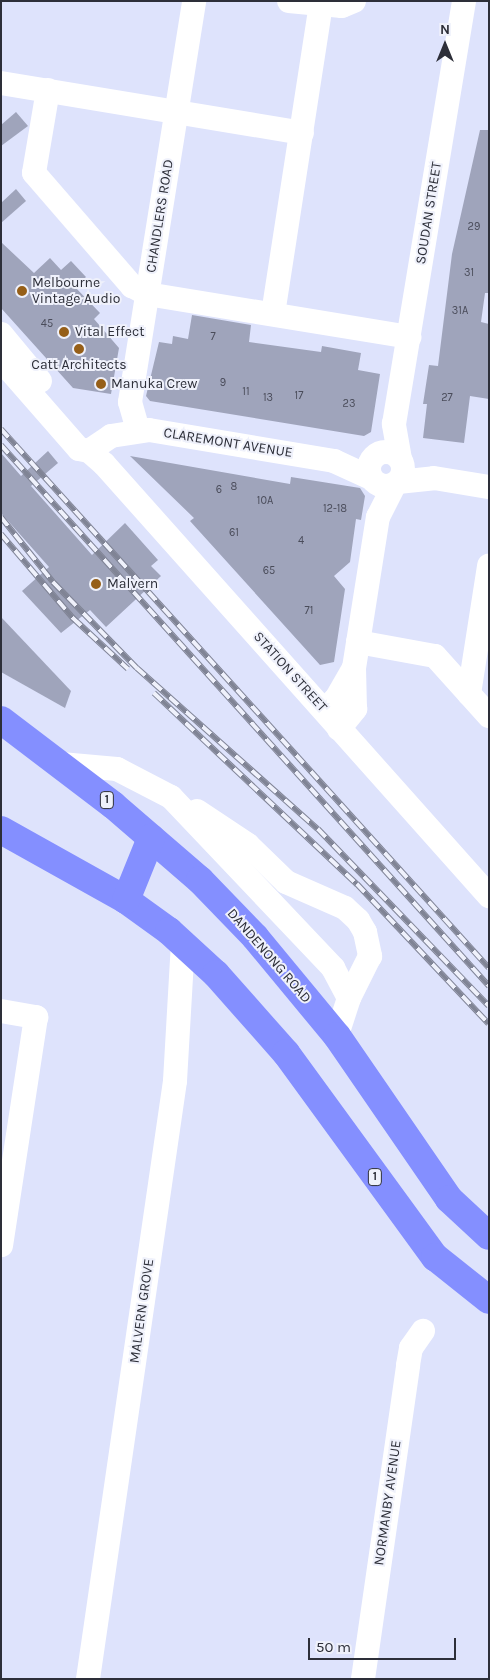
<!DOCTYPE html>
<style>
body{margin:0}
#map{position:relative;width:490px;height:1680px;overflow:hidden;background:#dee3fc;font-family:Karla,sans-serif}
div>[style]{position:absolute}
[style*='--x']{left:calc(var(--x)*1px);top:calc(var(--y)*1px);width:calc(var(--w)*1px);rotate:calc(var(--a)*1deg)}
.building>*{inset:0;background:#9fa4bb}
.minor>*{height:24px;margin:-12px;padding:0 12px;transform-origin:12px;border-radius:12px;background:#fff}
.minor>.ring{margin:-12px;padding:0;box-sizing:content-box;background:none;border:24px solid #fff;border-radius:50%}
.highway>*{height:28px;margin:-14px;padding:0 14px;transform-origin:14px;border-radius:14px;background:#848fff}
.rail>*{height:5.5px;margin-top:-2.75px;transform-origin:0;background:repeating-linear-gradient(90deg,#eff1fb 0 11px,#808495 0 22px);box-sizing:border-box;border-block:1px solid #808495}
.dots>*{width:14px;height:14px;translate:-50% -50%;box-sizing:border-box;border:2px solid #eff1fb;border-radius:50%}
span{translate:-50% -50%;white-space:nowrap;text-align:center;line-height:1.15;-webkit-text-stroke:4px #eff1fb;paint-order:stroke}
.number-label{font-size:11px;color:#4a4c5a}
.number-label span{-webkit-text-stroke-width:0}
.shield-label span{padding:1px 4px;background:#eff1fb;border:1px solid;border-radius:4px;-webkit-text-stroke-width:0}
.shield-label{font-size:12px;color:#2d2f39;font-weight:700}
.street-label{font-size:14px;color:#2d2f39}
.poi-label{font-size:14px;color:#2d2f39}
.left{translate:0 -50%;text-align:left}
.frame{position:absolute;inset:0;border:2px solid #2d2f39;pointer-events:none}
.north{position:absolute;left:420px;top:20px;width:50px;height:50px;-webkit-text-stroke:4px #eff1fb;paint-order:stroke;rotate:0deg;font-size:14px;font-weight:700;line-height:20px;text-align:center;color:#2d2f39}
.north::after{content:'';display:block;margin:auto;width:18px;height:22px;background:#2d2f39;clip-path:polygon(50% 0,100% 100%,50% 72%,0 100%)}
.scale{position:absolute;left:308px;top:1638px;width:148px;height:22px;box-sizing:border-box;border:2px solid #2d2f39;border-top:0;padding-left:6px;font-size:15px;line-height:18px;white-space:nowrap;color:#2d2f39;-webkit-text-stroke:4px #eff1fb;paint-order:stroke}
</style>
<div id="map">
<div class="building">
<i style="clip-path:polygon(16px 112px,28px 126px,1px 146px,1px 125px)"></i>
<i style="clip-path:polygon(480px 130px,489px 130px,489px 293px,485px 293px,481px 322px,489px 324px,489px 399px,470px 396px,464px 443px,423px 438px,427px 404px,423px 404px,429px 365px,438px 366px,452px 254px)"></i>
<i style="clip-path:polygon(16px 189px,26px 201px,1px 223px,1px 203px)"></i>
<i style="clip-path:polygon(1px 242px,34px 273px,50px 258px,61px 270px,71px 261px,86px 277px,75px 287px,100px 313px,94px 319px,119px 348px,111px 394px,73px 388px,1px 308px)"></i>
<i style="clip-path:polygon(192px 315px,251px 325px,249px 342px,321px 352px,322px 346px,361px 353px,358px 370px,380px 374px,371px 432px,364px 436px,150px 401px,146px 396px,159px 342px,172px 344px,173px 336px,188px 339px)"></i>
<i style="clip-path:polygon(48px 451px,58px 463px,31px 486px,92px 555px,125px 523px,158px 560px,151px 566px,161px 576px,106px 627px,90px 610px,61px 633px,22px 591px,49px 567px,1px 513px,1px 453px,21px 476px)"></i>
<i style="clip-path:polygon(130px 456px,290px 484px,291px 477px,360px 488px,365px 496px,361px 520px,356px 519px,350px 562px,334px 576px,345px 589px,334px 662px,320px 665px,190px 521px,194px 518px)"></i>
<i style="clip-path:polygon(1px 617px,71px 691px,65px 708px,1px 672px)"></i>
</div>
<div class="minor">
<i style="--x:289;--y:1;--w:53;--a:5.4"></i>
<i style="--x:342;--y:6;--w:13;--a:-23"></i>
<i style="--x:1;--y:83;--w:305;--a:9.4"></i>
<i style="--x:48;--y:90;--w:84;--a:99.6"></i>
<i style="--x:34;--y:173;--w:150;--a:49.1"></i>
<i style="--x:132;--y:286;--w:17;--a:28"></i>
<i style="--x:147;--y:294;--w:266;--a:9.3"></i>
<i style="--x:273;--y:314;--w:313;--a:-81.2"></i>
<i style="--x:1;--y:334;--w:61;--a:50.3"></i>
<i style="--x:1;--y:360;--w:118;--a:48.8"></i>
<i style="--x:79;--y:449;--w:10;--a:11"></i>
<i style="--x:89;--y:451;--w:20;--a:41"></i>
<i style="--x:104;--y:464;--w:579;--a:48.29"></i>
<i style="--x:138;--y:430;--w:29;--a:-106"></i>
<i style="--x:130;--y:402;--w:406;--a:-80.9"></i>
<i style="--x:89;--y:451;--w:27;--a:-34"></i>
<i style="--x:111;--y:436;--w:38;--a:-9"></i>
<i style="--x:149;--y:430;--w:188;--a:9.5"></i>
<i style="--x:334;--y:461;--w:41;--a:24.7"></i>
<i class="ring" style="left:369px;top:452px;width:10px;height:10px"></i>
<i style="--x:400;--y:459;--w:36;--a:-100"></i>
<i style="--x:394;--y:424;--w:429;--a:-80.6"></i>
<i style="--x:398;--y:482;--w:36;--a:-6"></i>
<i style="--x:434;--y:478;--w:56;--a:9.3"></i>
<i style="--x:358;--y:642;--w:78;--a:10.3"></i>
<i style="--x:435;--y:656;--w:81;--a:48"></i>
<i style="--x:469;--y:694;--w:130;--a:-81.1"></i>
<i style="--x:324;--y:710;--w:16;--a:-43"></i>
<i style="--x:336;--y:699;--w:36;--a:-60"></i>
<i style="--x:339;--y:729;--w:26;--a:-51"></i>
<i style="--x:355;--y:709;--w:41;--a:-91.4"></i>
<i style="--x:354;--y:668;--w:153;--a:-81"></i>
<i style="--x:378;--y:517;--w:36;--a:-63"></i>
<i style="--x:61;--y:764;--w:56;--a:5.1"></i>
<i style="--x:117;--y:769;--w:61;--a:27.4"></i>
<i style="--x:171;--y:797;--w:236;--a:46.5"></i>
<i style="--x:333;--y:968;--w:34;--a:62"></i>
<i style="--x:349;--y:998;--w:40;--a:108"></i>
<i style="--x:197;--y:811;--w:61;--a:33.7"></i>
<i style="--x:248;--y:845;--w:53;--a:44.2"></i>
<i style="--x:286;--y:882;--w:64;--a:23.8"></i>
<i style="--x:345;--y:908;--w:18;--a:43"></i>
<i style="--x:358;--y:920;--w:14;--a:60"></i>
<i style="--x:365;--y:932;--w:25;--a:78"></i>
<i style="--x:370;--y:956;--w:47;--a:116.6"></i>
<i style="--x:1;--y:1011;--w:36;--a:10"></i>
<i style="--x:36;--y:1017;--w:231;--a:98.7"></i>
<i style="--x:88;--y:1679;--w:604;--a:-81.72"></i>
<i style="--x:175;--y:1081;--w:139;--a:-86.7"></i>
<i style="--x:363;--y:1679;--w:317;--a:-81.8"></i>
<i style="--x:408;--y:1365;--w:17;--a:-80"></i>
<i style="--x:411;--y:1348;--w:21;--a:-55"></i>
</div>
<div class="highway">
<i style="--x:1;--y:720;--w:141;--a:37.2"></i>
<i style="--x:113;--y:805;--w:115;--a:40.8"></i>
<i style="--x:200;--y:880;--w:79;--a:46"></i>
<i style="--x:255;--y:937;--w:129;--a:50.4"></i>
<i style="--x:337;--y:1036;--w:198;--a:55.5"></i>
<i style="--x:449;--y:1199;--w:54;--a:42.8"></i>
<i style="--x:1;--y:830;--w:143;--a:29.2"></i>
<i style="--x:126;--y:900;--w:53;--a:35.8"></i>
<i style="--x:169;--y:931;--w:64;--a:42.5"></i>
<i style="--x:216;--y:974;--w:106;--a:48.5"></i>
<i style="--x:286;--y:1053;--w:253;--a:53.9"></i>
<i style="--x:435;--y:1257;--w:69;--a:38.5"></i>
<i style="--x:126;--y:900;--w:67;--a:-68"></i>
</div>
<div class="rail">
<i style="--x:1;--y:429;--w:727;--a:47.84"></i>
<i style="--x:1;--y:445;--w:729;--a:47.95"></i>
<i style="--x:1;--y:517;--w:83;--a:51.3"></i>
<i style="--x:53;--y:582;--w:120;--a:45.7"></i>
<i style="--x:137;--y:668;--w:242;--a:41.7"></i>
<i style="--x:318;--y:829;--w:246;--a:46"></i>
<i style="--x:1;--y:534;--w:111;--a:49.4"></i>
<i style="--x:73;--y:618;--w:75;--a:42.8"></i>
<i style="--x:154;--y:693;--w:279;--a:43.3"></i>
<i style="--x:357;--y:884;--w:192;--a:46.7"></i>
</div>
<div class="dots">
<i style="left:22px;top:291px;background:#965f18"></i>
<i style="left:64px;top:332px;background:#965f18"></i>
<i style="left:79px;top:349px;background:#965f18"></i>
<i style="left:101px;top:384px;background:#965f18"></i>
<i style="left:96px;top:584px;background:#965f18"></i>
</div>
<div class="number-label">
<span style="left:474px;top:227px">29</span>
<span style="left:469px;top:273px">31</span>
<span style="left:460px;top:311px">31A</span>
<span style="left:47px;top:324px">45</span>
<span style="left:213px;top:337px">7</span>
<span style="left:223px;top:383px">9</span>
<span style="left:246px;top:392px">11</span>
<span style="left:299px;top:396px">17</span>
<span style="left:268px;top:398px">13</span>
<span style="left:447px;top:398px">27</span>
<span style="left:349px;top:404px">23</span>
<span style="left:234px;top:487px">8</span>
<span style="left:219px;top:490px">6</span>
<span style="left:265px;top:501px">10A</span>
<span style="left:335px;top:509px">12-18</span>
<span style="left:234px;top:533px">61</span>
<span style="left:301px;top:541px">4</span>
<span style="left:269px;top:571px">65</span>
<span style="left:309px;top:611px">71</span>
</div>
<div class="shield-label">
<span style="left:107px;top:800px">1</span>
<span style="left:375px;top:1177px">1</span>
</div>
<div class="street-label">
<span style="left:429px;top:213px;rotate:-81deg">SOUDAN STREET</span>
<span style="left:160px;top:216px;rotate:-81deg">CHANDLERS ROAD</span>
<span style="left:228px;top:443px;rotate:9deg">CLAREMONT AVENUE</span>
<span style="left:290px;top:672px;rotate:48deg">STATION STREET</span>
<span style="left:269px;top:956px;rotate:49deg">DANDENONG ROAD</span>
<span style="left:142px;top:1311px;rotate:-82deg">MALVERN GROVE</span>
<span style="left:388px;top:1503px;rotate:-82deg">NORMANBY AVENUE</span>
</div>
<div class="poi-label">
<span class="left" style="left:32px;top:291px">Melbourne<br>Vintage Audio</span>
<span class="left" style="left:75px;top:332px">Vital Effect</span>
<span style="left:79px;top:365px">Catt Architects</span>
<span class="left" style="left:111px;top:384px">Manuka Crew</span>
<span class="left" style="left:107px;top:584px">Malvern</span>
</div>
<div class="frame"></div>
<div class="north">N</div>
<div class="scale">50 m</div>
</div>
